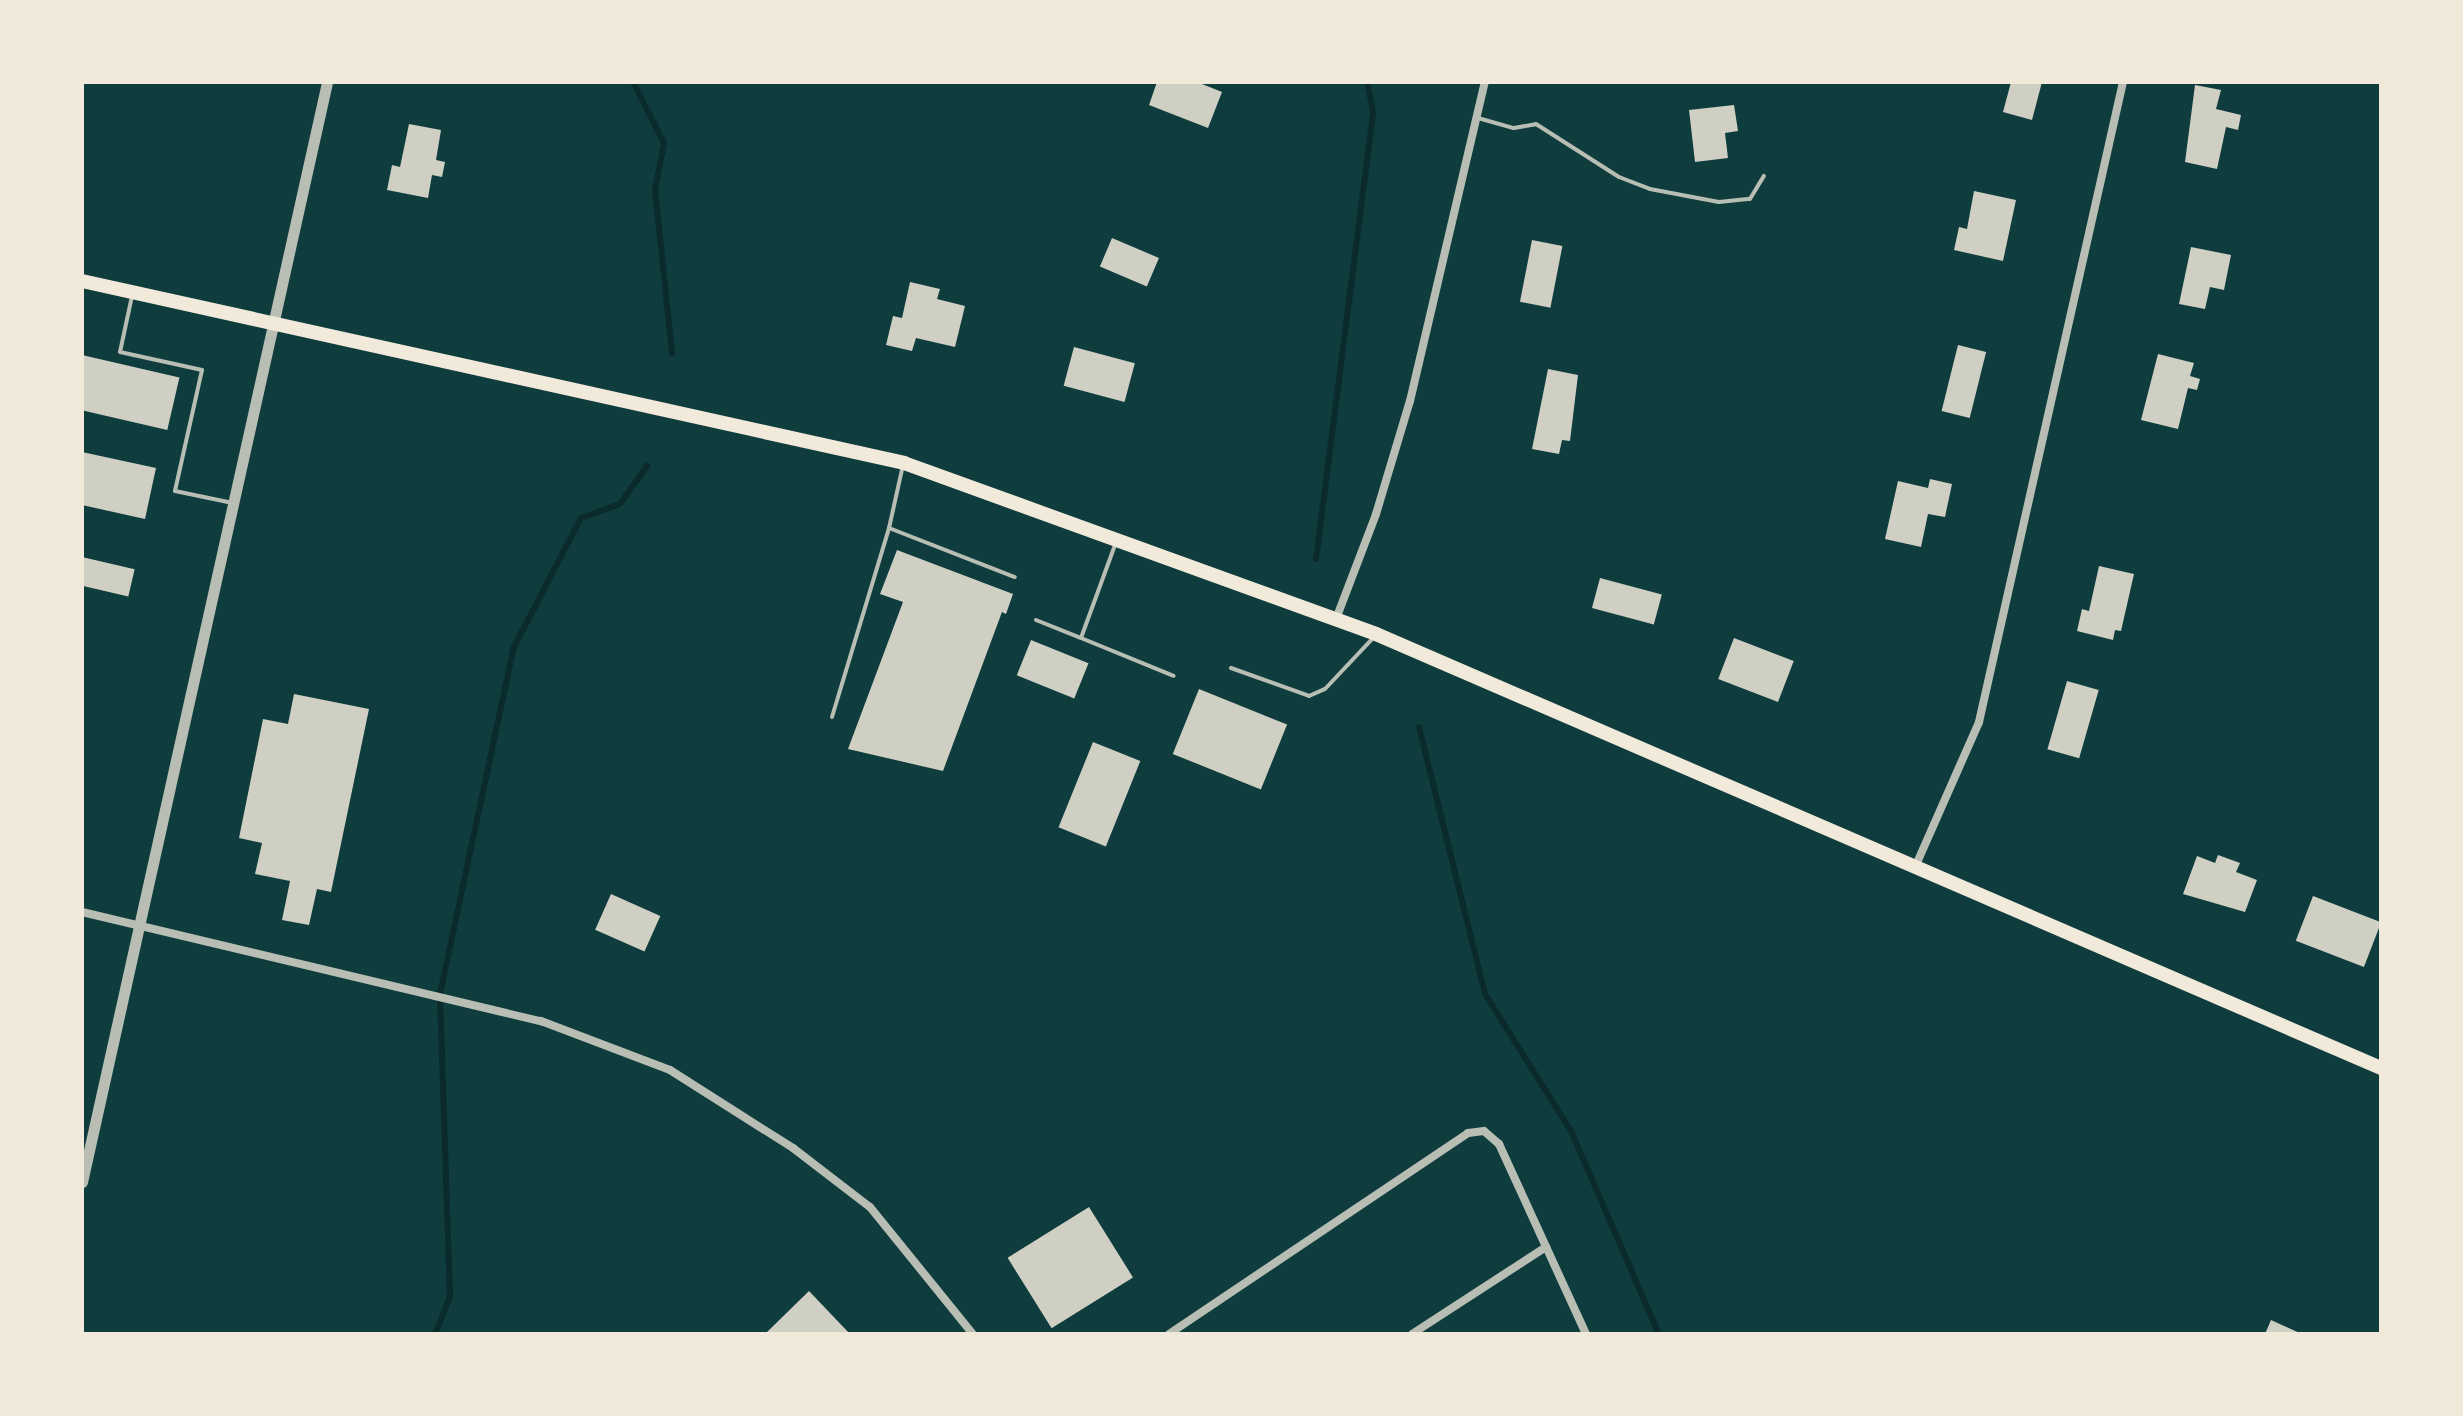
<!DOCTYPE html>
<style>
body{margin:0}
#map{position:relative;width:2463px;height:1416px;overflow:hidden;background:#0f3d3e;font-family:"Alegreya Sans",sans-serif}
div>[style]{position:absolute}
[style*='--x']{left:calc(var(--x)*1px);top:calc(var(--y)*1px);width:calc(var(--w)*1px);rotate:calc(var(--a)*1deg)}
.stream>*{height:6px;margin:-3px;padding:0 3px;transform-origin:3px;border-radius:3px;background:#0a2a2b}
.building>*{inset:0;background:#cfcfc3;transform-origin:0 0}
.service>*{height:4px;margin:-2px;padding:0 2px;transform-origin:2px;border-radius:2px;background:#b8beb3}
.minor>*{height:8px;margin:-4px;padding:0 4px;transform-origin:4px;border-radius:4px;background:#b8beb3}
.tertiary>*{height:11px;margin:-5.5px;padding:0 5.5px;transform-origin:5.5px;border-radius:5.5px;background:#b8beb3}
.primary>*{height:14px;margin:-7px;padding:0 7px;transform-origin:7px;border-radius:7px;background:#f1e9da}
span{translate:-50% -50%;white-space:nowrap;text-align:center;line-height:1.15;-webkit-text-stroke:8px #f1e9da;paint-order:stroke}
.frame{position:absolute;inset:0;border:84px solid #f1e9da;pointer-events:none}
</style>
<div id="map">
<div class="stream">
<i style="--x:633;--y:82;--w:68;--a:63.1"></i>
<i style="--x:664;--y:143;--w:48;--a:100.8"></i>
<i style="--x:655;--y:190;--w:164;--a:84"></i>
<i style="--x:1316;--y:559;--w:451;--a:-82.7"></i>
<i style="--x:1373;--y:112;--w:31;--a:-101"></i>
<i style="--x:1419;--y:727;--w:275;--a:76.1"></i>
<i style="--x:1485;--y:994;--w:162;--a:57.9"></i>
<i style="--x:1571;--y:1131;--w:221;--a:66.6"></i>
<i style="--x:435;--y:1334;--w:40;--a:-68"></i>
<i style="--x:450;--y:1297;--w:303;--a:-91.9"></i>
<i style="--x:440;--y:994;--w:355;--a:-78"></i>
<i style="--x:514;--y:647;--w:145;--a:-62.6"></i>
<i style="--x:581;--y:518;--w:41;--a:-19.7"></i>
<i style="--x:620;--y:504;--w:47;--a:-54.6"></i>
</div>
<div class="building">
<i style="clip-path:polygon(1157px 82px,1197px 82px,1222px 92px,1208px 128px,1149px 105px)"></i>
<i style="clip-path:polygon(2011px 82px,2042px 82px,2032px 120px,2003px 112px)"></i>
<i style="clip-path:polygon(2195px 85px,2221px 90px,2216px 109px,2241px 115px,2238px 130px,2226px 127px,2217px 169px,2185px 162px)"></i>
<i style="clip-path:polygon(1734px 105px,1738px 131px,1725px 133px,1728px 158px,1695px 162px,1689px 110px)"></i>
<i style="clip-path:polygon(409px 124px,441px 130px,436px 160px,445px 162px,442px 177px,432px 175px,428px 198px,387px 190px,392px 165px,400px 167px)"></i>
<i style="clip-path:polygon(1974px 191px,2016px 200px,2003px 261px,1954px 250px,1959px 227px,1967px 229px)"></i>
<i style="left:1112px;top:238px;width:51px;height:31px;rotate:23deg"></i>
<i style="left:1532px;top:240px;width:31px;height:63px;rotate:11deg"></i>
<i style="clip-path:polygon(2191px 247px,2231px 255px,2224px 290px,2210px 287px,2205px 309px,2179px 304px)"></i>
<i style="clip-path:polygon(910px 282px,940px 289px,937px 299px,965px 306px,955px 347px,916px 338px,912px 351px,886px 345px,893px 316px,902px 318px)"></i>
<i style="left:1958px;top:345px;width:29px;height:68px;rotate:14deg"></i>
<i style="left:1074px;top:347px;width:63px;height:40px;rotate:15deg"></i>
<i style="clip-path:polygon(2158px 354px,2194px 363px,2190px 376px,2200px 379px,2197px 390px,2188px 388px,2178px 429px,2141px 420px)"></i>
<i style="left:82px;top:355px;width:100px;height:54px;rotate:13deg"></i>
<i style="clip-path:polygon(1548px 369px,1578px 375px,1570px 441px,1562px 440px,1559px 454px,1532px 449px)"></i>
<i style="clip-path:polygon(82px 452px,156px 468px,145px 519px,82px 505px)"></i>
<i style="clip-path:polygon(1930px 479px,1952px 484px,1945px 517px,1928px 514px,1921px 547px,1885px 539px,1898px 481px,1928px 488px)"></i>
<i style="clip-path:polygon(897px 550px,1013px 594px,1006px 614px,1002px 612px,943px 771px,848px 749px,903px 602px,880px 594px)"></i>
<i style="left:82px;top:557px;width:54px;height:28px;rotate:13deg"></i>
<i style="clip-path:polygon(2099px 566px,2134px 574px,2121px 631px,2115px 630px,2113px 640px,2077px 631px,2082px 609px,2089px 611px)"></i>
<i style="left:1600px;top:578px;width:64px;height:31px;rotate:15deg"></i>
<i style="left:1734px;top:638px;width:64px;height:44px;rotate:21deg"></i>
<i style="left:1031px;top:640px;width:62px;height:38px;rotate:22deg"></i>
<i style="left:2067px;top:681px;width:33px;height:71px;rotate:16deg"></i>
<i style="left:1199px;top:689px;width:95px;height:70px;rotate:22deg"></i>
<i style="clip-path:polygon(294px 694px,369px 709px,331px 892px,317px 889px,309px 925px,282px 920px,290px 881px,255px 874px,262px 843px,239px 838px,263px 719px,288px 724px)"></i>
<i style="left:1093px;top:742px;width:51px;height:92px;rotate:22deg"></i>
<i style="clip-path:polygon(2218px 855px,2240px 863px,2236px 872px,2257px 880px,2245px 912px,2183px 894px,2197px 856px,2215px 863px)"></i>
<i style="left:611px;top:894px;width:54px;height:39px;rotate:24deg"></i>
<i style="left:2313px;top:896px;width:73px;height:48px;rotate:21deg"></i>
<i style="left:1089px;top:1207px;width:83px;height:96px;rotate:58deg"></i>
<i style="clip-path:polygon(809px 1291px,850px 1334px,765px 1334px)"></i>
<i style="clip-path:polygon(2271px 1320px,2302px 1334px,2265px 1334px)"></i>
</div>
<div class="service">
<i style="--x:1478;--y:118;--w:37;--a:16"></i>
<i style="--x:1514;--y:128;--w:22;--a:-10"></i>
<i style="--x:1536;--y:124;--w:98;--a:32.6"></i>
<i style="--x:1619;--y:177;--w:33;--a:21"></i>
<i style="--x:1650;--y:189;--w:70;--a:10.7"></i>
<i style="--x:1719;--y:202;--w:31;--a:-6"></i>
<i style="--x:1750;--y:199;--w:27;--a:-59"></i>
<i style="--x:132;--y:296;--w:57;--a:102.1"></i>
<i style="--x:120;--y:352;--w:84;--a:12.4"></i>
<i style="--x:202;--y:370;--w:124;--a:102.6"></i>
<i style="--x:175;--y:491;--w:59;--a:11.7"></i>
<i style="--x:903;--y:465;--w:65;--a:102.5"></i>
<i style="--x:889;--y:528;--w:135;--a:21.3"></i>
<i style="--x:1115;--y:545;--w:99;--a:110.1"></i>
<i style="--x:1081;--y:638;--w:100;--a:22.2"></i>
<i style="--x:1036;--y:620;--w:48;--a:21.8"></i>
<i style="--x:1231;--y:668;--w:83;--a:19.7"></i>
<i style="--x:1309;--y:696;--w:17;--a:-24"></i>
<i style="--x:1325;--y:689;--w:73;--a:-46.7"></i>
<i style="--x:832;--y:717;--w:197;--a:-73.2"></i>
</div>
<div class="minor">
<i style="--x:1336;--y:619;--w:112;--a:-69.1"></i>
<i style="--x:1376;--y:514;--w:118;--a:-73.3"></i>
<i style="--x:1410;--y:401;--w:328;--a:-76.8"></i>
<i style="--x:1916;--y:865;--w:156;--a:-66.2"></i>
<i style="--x:1979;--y:722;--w:656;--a:-77.32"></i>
<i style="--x:82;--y:912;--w:472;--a:13.4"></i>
<i style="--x:541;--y:1021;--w:138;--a:20.8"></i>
<i style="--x:670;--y:1070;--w:146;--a:32.4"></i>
<i style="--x:793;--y:1148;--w:97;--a:37.5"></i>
<i style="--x:870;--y:1207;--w:164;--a:51"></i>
<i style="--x:1169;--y:1334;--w:360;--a:-33.9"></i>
<i style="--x:1468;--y:1133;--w:16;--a:-7"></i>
<i style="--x:1484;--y:1131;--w:20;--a:41"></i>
<i style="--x:1499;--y:1144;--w:209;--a:65.4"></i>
<i style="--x:1412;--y:1334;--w:160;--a:-33"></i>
</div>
<div class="tertiary">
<i style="--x:82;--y:1182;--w:1127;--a:-77.44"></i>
</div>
<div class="primary">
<i style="--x:82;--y:281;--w:842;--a:12.48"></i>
<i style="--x:904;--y:463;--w:502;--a:19.91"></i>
<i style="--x:1376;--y:634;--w:1095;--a:23.36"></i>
</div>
<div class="frame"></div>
</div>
